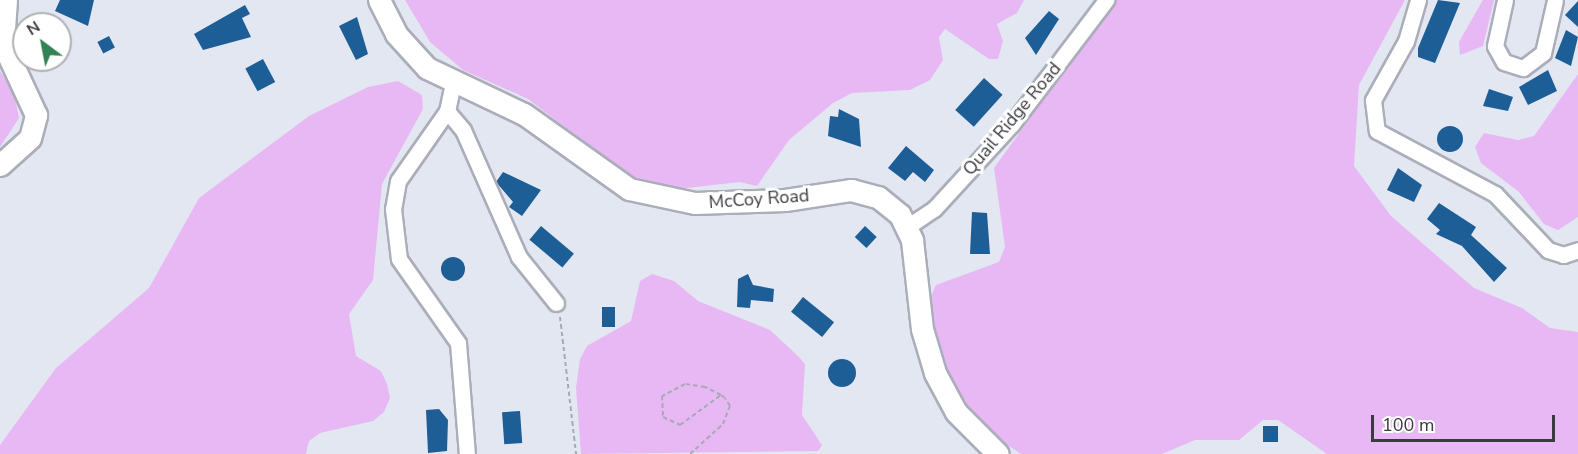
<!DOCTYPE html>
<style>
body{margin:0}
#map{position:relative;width:1578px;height:454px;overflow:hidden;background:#e3e7f2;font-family:"Nunito Sans",sans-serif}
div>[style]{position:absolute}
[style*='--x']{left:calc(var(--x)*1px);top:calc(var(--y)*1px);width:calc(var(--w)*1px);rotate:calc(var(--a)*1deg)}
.green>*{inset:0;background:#e8b8f4}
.building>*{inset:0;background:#1d5e97;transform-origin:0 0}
.round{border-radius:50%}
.path>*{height:2px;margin-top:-1px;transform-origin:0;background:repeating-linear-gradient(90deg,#a6aab2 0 4.5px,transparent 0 7.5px)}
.roads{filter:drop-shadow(2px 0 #abaeb9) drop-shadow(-2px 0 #abaeb9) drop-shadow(0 2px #abaeb9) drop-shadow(0 -2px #abaeb9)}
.street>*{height:15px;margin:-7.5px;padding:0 7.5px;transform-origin:7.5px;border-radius:7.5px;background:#fff}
.secondary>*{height:21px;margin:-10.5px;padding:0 10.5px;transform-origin:10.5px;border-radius:10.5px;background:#fff}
span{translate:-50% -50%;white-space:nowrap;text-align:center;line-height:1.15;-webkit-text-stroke:6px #fff;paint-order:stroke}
.street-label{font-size:18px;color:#393b3f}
.north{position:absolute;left:12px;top:12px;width:60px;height:60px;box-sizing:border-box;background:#fff;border:2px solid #b0b1b2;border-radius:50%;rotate:328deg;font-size:16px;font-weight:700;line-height:24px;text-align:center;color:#393b3f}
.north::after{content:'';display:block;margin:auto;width:21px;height:27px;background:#328354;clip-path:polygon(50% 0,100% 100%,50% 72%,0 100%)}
.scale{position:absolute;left:1371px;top:415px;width:184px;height:27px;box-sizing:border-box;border:3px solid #393b3f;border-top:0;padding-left:8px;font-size:18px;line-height:21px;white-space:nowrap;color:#393b3f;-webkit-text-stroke:4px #fff;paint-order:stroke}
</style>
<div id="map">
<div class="green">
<i style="clip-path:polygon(405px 0,1024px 0,1017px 13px,997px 24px,1003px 41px,998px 59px,989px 59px,945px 29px,939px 37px,943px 60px,930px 80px,910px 90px,852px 93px,833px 103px,789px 140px,757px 186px,740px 182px,678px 189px,637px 182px,528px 99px,463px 70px,430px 42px)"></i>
<i style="clip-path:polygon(1116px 0,1405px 0,1359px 85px,1354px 166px,1391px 216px,1474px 288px,1522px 308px,1550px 328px,1578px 332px,1578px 454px,1327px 454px,1278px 420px,1263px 420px,1239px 440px,1195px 440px,1162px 454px,1021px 454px,978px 425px,956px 394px,936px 345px,930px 298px,936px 285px,999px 262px,1005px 247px,994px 168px)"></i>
<i style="clip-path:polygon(1483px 0,1494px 0,1483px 46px,1460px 55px,1459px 42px)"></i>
<i style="clip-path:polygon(0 71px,14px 93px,19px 118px,0 147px)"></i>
<i style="clip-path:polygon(1578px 74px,1578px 217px,1558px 230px,1544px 224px,1519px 192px,1481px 163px,1475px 147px,1484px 133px,1518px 140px,1534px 136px)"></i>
<i style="clip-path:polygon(398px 81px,422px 95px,423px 109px,382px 184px,373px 280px,349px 314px,356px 356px,381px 371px,387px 384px,390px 398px,384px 412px,373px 421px,320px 433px,309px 441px,306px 454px,0 454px,0 445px,56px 368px,149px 288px,199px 198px,309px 116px,368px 87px)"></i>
<i style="clip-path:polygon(652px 274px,674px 281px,698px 301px,770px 330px,798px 356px,805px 364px,802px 415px,822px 445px,818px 451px,581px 454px,576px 388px,580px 359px,587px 346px,631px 321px,640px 281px)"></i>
</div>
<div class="building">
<i style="clip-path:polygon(60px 0,94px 0,88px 26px,55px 11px)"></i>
<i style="clip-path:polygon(1438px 0,1460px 3px,1435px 63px,1418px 57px,1418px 48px)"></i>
<i style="clip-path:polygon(1578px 1px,1578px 27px,1565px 15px)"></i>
<i style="clip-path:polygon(245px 5px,250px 14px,242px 18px,251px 37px,203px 50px,194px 34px)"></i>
<i style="clip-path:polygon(1049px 11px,1059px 19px,1036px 55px,1025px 38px)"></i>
<i style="clip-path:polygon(357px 17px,368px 54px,356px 60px,339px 26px)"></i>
<i style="clip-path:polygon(1566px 30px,1578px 37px,1571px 66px,1555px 58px)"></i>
<i style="left:109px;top:36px;width:13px;height:13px;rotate:63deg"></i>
<i style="left:263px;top:59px;width:26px;height:20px;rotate:62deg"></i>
<i style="clip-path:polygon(1548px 70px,1557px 91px,1528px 105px,1519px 87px)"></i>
<i style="left:984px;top:78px;width:25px;height:43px;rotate:42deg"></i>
<i style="clip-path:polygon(1489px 89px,1513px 97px,1508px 111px,1483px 106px)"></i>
<i style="clip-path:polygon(839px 109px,859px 119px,861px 147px,828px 136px,830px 116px,838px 117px)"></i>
<i class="round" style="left:1437px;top:126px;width:26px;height:26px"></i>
<i style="clip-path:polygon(906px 146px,934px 170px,925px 182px,913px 172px,905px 181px,888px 168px)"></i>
<i style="clip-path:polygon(1398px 168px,1422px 185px,1414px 202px,1387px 190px)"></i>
<i style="clip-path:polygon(503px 172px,541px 190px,522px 216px,509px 207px,513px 202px,496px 182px)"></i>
<i style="clip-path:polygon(1439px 203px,1476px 227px,1471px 235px,1507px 268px,1494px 282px,1462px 246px,1436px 234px,1440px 230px,1427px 219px)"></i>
<i style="clip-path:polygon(972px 212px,987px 213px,990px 254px,970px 254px)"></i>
<i style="left:541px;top:226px;width:43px;height:18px;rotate:40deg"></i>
<i style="left:865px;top:226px;width:16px;height:15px;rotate:43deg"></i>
<i class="round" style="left:441px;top:257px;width:24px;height:24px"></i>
<i style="clip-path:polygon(748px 274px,753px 285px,774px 289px,773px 302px,751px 300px,750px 308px,737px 307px,738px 279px)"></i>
<i style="left:803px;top:297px;width:40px;height:19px;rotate:39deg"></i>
<i style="left:602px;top:307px;width:13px;height:20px"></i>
<i class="round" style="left:828px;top:359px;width:28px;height:28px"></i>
<i style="clip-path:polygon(439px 409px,448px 420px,447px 451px,428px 453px,426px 410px)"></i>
<i style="left:520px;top:411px;width:32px;height:18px;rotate:86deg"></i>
<i style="left:1263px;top:426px;width:15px;height:16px"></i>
</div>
<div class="path">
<i style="--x:560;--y:317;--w:138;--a:83.3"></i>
<i style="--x:690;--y:454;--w:45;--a:-42.3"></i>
<i style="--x:723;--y:424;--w:19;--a:-69"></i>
<i style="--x:730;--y:406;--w:9;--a:-122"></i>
<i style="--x:725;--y:398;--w:5;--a:-143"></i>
<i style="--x:721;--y:395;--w:18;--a:-153"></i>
<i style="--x:705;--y:387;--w:20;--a:-171"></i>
<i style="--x:685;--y:384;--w:26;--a:152"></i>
<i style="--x:662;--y:396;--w:21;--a:87"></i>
<i style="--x:663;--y:417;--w:19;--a:25"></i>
<i style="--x:680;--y:425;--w:51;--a:-36.2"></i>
</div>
<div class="roads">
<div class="street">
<i style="--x:1418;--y:0;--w:43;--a:106.3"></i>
<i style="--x:1406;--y:41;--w:68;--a:119.2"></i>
<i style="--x:1373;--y:100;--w:31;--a:83"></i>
<i style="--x:1377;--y:131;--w:134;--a:28.1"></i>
<i style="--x:1495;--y:194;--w:77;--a:46.6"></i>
<i style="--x:1548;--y:250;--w:16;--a:18"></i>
<i style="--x:1563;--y:255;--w:16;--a:-18"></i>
<i style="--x:1505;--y:0;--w:47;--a:102.3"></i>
<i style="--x:1495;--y:46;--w:18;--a:61"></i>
<i style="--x:1504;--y:62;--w:20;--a:18"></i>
<i style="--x:1523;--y:68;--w:25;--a:-37"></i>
<i style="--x:1543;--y:53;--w:54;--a:-77.2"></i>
<i style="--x:453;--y:83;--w:29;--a:102"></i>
<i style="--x:447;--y:111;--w:85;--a:125"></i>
<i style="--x:398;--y:181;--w:28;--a:100"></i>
<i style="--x:393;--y:209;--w:50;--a:83.2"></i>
<i style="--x:399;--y:259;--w:103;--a:54.9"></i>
<i style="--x:458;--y:343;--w:111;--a:85.4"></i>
<i style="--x:447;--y:111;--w:25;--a:50"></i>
<i style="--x:463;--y:130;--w:139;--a:66.2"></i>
<i style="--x:519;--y:257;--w:59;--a:51.2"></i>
<i style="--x:907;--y:227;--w:32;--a:-34"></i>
<i style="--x:934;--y:209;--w:115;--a:-47.5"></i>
<i style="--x:1012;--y:124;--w:156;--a:-52.8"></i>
</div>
<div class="secondary">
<i style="--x:379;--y:0;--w:38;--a:63"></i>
<i style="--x:396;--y:34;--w:46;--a:47.6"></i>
<i style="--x:427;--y:68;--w:107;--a:25.4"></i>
<i style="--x:524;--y:114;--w:129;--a:35.5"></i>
<i style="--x:629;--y:189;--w:67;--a:12"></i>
<i style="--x:695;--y:203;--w:90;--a:-1.9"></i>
<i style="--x:785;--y:200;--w:67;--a:-8.6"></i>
<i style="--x:851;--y:190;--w:28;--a:15"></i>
<i style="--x:878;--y:197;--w:28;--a:39"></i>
<i style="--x:900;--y:215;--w:28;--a:64"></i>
<i style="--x:912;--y:240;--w:90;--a:83.6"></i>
<i style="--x:922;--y:329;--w:46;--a:73.5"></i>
<i style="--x:935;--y:373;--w:44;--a:61.7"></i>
<i style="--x:956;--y:412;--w:59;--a:45"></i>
<i style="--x:0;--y:165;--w:40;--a:-42"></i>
<i style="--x:30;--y:138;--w:24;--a:-75"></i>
<i style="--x:36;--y:115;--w:78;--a:-114.9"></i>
<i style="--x:3;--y:44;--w:44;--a:-86.1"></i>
</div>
</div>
<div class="street-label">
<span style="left:1012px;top:119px;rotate:-50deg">Quail Ridge Road</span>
<span style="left:759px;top:199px;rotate:-4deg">McCoy Road</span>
</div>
<div class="north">N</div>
<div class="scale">100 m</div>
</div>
